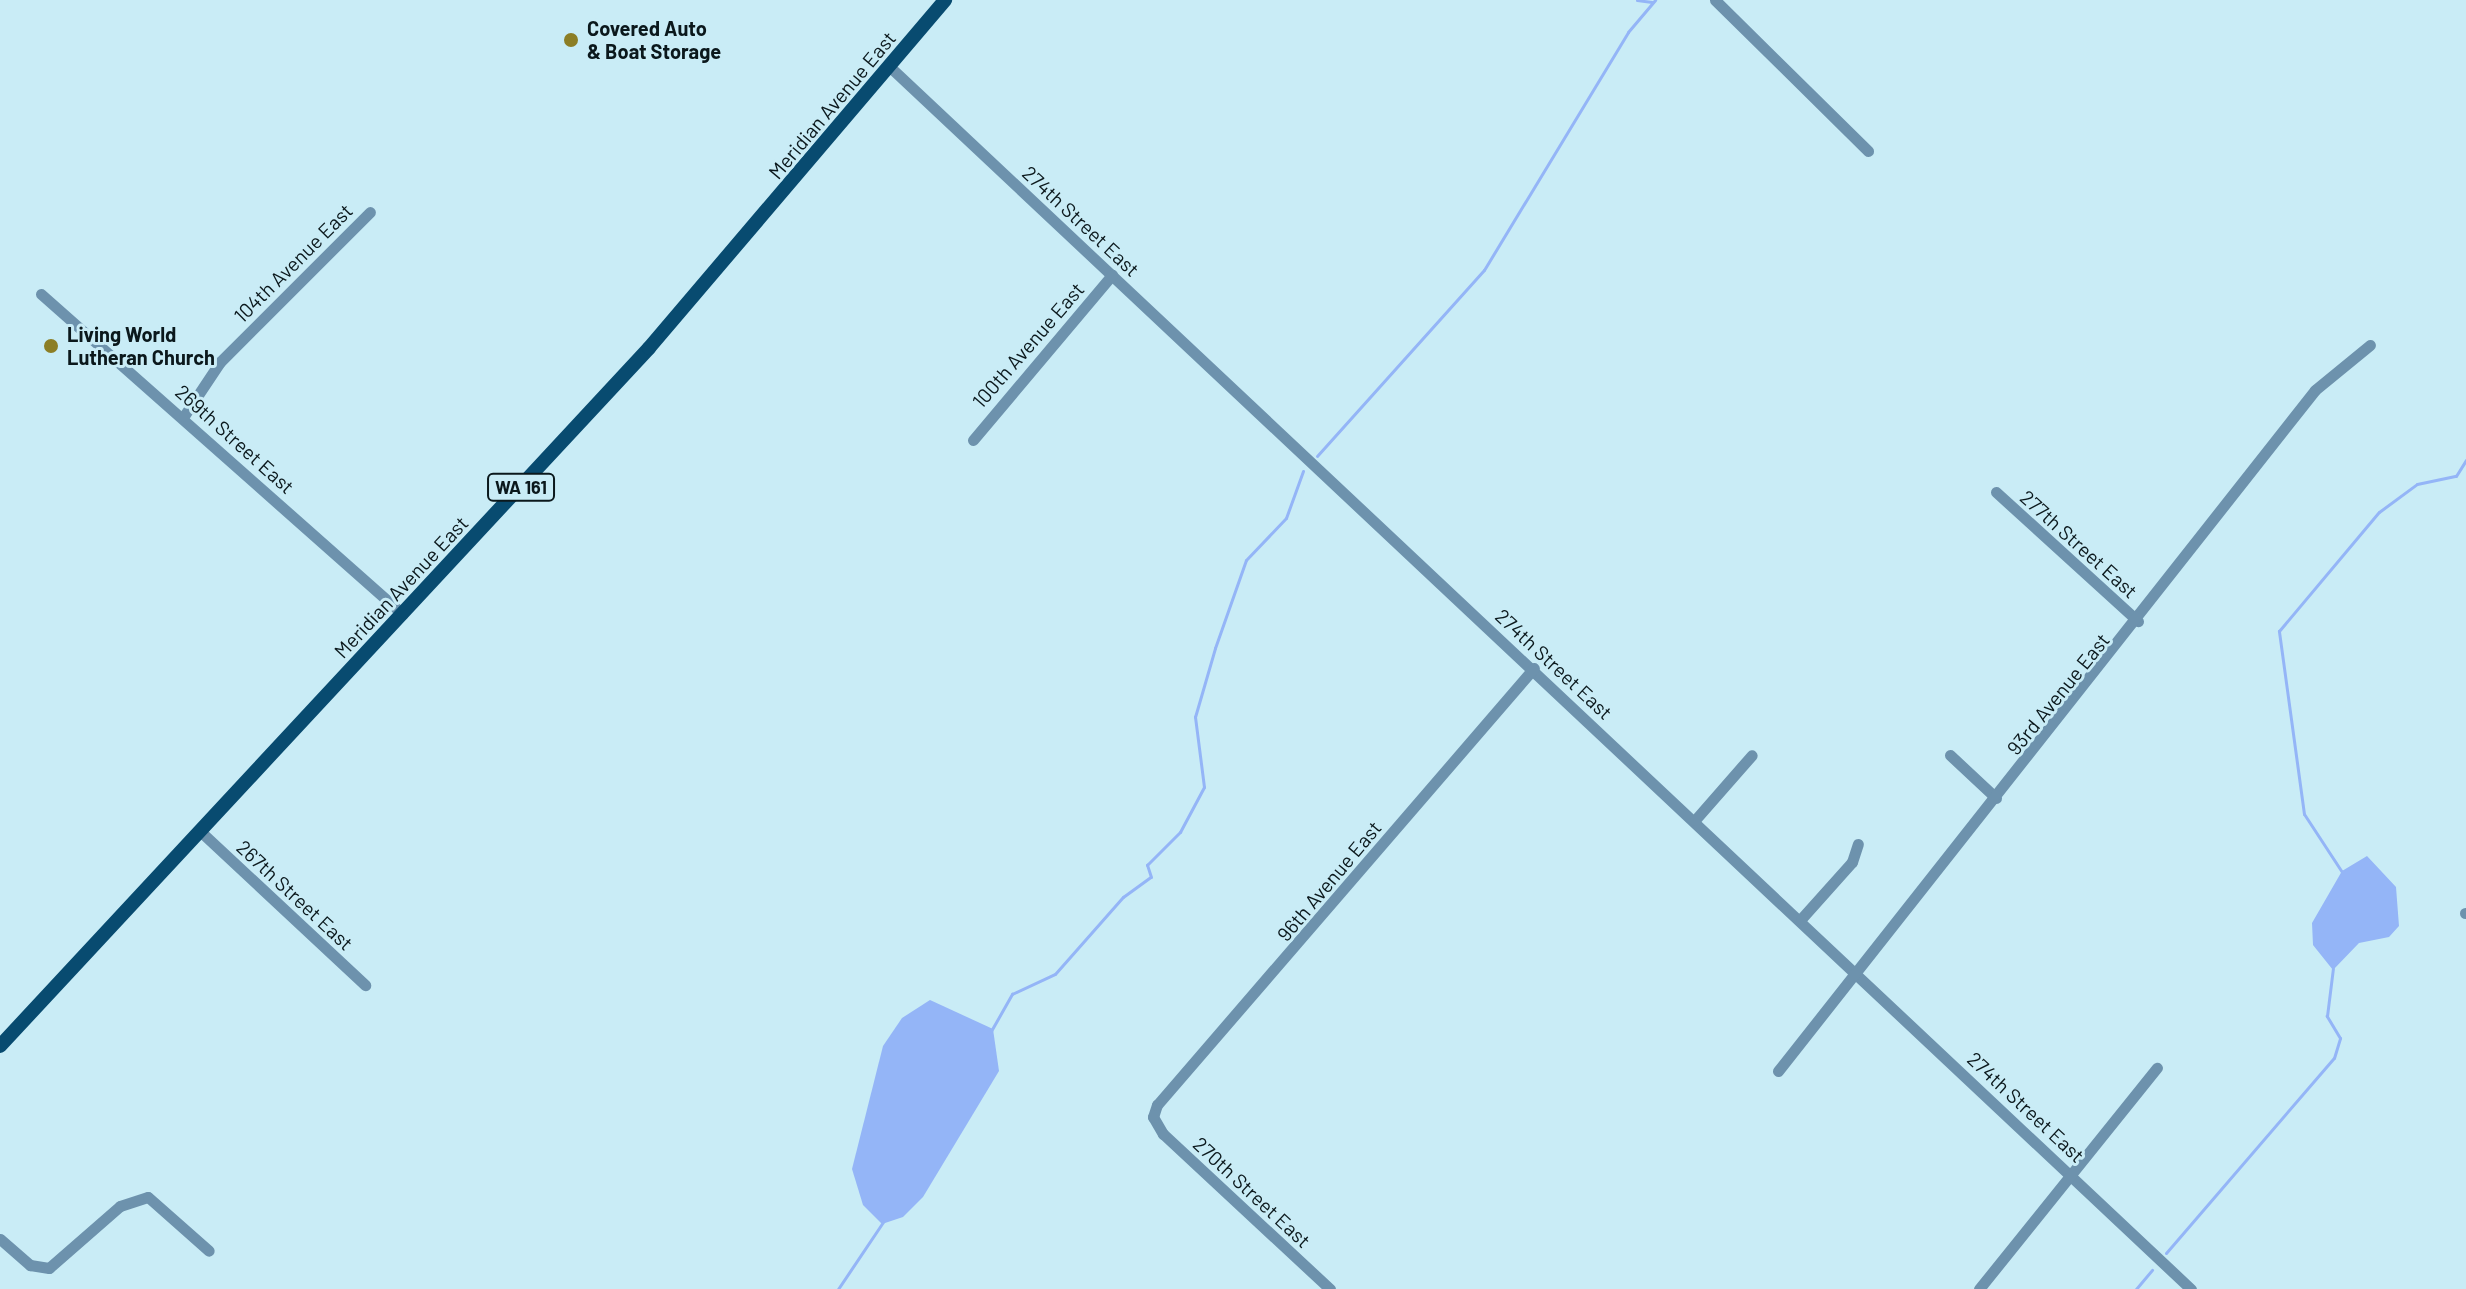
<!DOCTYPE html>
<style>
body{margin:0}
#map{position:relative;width:2466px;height:1289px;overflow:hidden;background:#c9ecf6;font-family:Barlow,sans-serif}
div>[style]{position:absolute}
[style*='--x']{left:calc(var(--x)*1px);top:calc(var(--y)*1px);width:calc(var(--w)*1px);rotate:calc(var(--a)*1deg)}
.water>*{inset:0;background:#94b5f7}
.stream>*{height:3px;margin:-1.5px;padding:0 1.5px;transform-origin:1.5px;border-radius:1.5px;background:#94b5f7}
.minor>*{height:11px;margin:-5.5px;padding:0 5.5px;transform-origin:5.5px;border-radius:5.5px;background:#6d92ad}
.major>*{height:14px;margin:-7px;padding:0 7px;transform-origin:7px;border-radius:7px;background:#084b70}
.dots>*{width:22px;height:22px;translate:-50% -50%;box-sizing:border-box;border:4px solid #c9ecf6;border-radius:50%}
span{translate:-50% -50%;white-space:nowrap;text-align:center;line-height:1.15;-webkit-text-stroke:6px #c9ecf6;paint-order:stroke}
.shield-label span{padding:2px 6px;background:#c9ecf6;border:2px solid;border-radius:6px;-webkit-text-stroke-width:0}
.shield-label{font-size:18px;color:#0b181c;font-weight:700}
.poi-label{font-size:20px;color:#0b181c;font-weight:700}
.left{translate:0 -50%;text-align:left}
.street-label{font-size:20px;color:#0b181c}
</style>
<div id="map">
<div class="water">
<i style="clip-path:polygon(2367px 856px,2396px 887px,2399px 926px,2389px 937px,2359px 943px,2333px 970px,2313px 945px,2312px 923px,2342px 871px)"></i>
<i style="clip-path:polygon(930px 1000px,993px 1029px,999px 1071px,923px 1197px,903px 1217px,882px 1224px,863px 1205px,852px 1169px,883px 1046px,902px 1018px)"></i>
</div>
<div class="stream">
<i style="--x:1637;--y:0;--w:15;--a:8"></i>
<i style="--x:1317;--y:456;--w:250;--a:-48.1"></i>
<i style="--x:1484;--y:270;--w:278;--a:-58.8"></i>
<i style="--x:1628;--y:32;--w:42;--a:-49.8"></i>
<i style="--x:2342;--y:872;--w:69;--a:-123.2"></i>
<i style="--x:2304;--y:814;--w:185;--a:-97.8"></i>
<i style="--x:2279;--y:631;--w:155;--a:-50"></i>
<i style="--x:2379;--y:512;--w:47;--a:-36.4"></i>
<i style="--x:2417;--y:484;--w:40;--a:-12"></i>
<i style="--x:2456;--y:476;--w:19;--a:-58"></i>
<i style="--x:991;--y:1031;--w:43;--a:-60.4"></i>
<i style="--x:1012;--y:994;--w:47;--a:-24.9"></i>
<i style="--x:1055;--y:974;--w:103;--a:-48.6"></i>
<i style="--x:1123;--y:897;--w:34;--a:-36"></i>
<i style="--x:1151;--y:877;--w:13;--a:-108"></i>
<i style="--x:1147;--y:865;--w:47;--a:-45"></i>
<i style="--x:1180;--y:832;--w:51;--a:-61.9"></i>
<i style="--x:1204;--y:787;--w:71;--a:-97.3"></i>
<i style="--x:1195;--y:717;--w:72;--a:-73.8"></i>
<i style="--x:1215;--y:648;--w:93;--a:-70.6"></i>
<i style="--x:1246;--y:560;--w:58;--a:-46.4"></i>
<i style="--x:1286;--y:518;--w:50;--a:-70.1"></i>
<i style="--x:2166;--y:1253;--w:257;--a:-49.3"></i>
<i style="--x:2334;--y:1058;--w:21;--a:-73"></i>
<i style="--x:2340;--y:1038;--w:26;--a:-121"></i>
<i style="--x:2327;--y:1016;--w:48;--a:-82.9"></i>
<i style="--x:838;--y:1289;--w:81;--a:-56.1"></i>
<i style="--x:2136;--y:1289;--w:25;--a:-50"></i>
</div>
<div class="minor">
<i style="--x:1715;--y:0;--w:215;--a:44.6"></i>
<i style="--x:890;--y:67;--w:1785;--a:43.21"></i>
<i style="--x:41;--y:294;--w:483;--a:41.5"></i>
<i style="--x:184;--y:416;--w:65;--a:-56.3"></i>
<i style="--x:220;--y:362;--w:212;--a:-45"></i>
<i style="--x:973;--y:440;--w:216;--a:-49.9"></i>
<i style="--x:1996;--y:492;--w:192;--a:42.3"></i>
<i style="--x:1950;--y:755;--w:63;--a:43.1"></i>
<i style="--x:1695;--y:820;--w:86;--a:-48.8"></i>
<i style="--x:200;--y:831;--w:226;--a:43"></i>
<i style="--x:2465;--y:913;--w:1;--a:0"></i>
<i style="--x:1801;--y:919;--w:76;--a:-48.2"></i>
<i style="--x:1852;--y:862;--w:19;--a:-72"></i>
<i style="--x:1778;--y:1071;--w:867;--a:-51.74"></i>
<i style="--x:2315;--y:390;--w:71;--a:-39.3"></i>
<i style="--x:0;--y:1239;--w:40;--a:41"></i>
<i style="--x:30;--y:1265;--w:19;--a:9"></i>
<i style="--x:49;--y:1268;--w:94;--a:-41.1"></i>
<i style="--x:120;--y:1206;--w:29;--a:-18"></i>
<i style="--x:148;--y:1197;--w:81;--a:41.5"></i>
<i style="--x:1330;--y:1289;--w:228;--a:-137.1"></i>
<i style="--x:1163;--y:1134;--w:20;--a:-120"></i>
<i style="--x:1153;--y:1117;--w:13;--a:-72"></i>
<i style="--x:1157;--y:1105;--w:577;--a:-49.22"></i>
<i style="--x:1979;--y:1289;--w:284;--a:-51.2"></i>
</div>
<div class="major">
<i style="--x:0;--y:1046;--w:953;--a:-47.08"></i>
<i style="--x:649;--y:348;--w:457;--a:-49.6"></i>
</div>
<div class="dots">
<i style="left:571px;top:40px;background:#8c7e25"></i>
<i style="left:51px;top:346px;background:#8c7e25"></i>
</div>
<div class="shield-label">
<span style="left:521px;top:487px">WA 161</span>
</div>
<div class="poi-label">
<span class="left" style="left:587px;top:40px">Covered Auto<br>&amp; Boat Storage</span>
<span class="left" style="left:67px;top:346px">Living World<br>Lutheran Church</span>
</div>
<div class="street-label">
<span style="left:832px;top:105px;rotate:-50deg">Meridian Avenue East</span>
<span style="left:1081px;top:221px;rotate:43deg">274th Street East</span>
<span style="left:293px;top:263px;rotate:-45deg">104th Avenue East</span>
<span style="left:1028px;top:345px;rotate:-49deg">100th Avenue East</span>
<span style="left:235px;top:439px;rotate:42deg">269th Street East</span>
<span style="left:2079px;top:544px;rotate:42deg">277th Street East</span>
<span style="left:401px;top:587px;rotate:-47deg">Meridian Avenue East</span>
<span style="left:1554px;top:664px;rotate:43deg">274th Street East</span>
<span style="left:2058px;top:694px;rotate:-51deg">93rd Avenue East</span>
<span style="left:1329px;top:881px;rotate:-50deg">96th Avenue East</span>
<span style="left:295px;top:895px;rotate:43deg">267th Street East</span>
<span style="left:2026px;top:1107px;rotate:43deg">274th Street East</span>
<span style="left:1252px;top:1192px;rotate:43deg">270th Street East</span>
</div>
</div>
